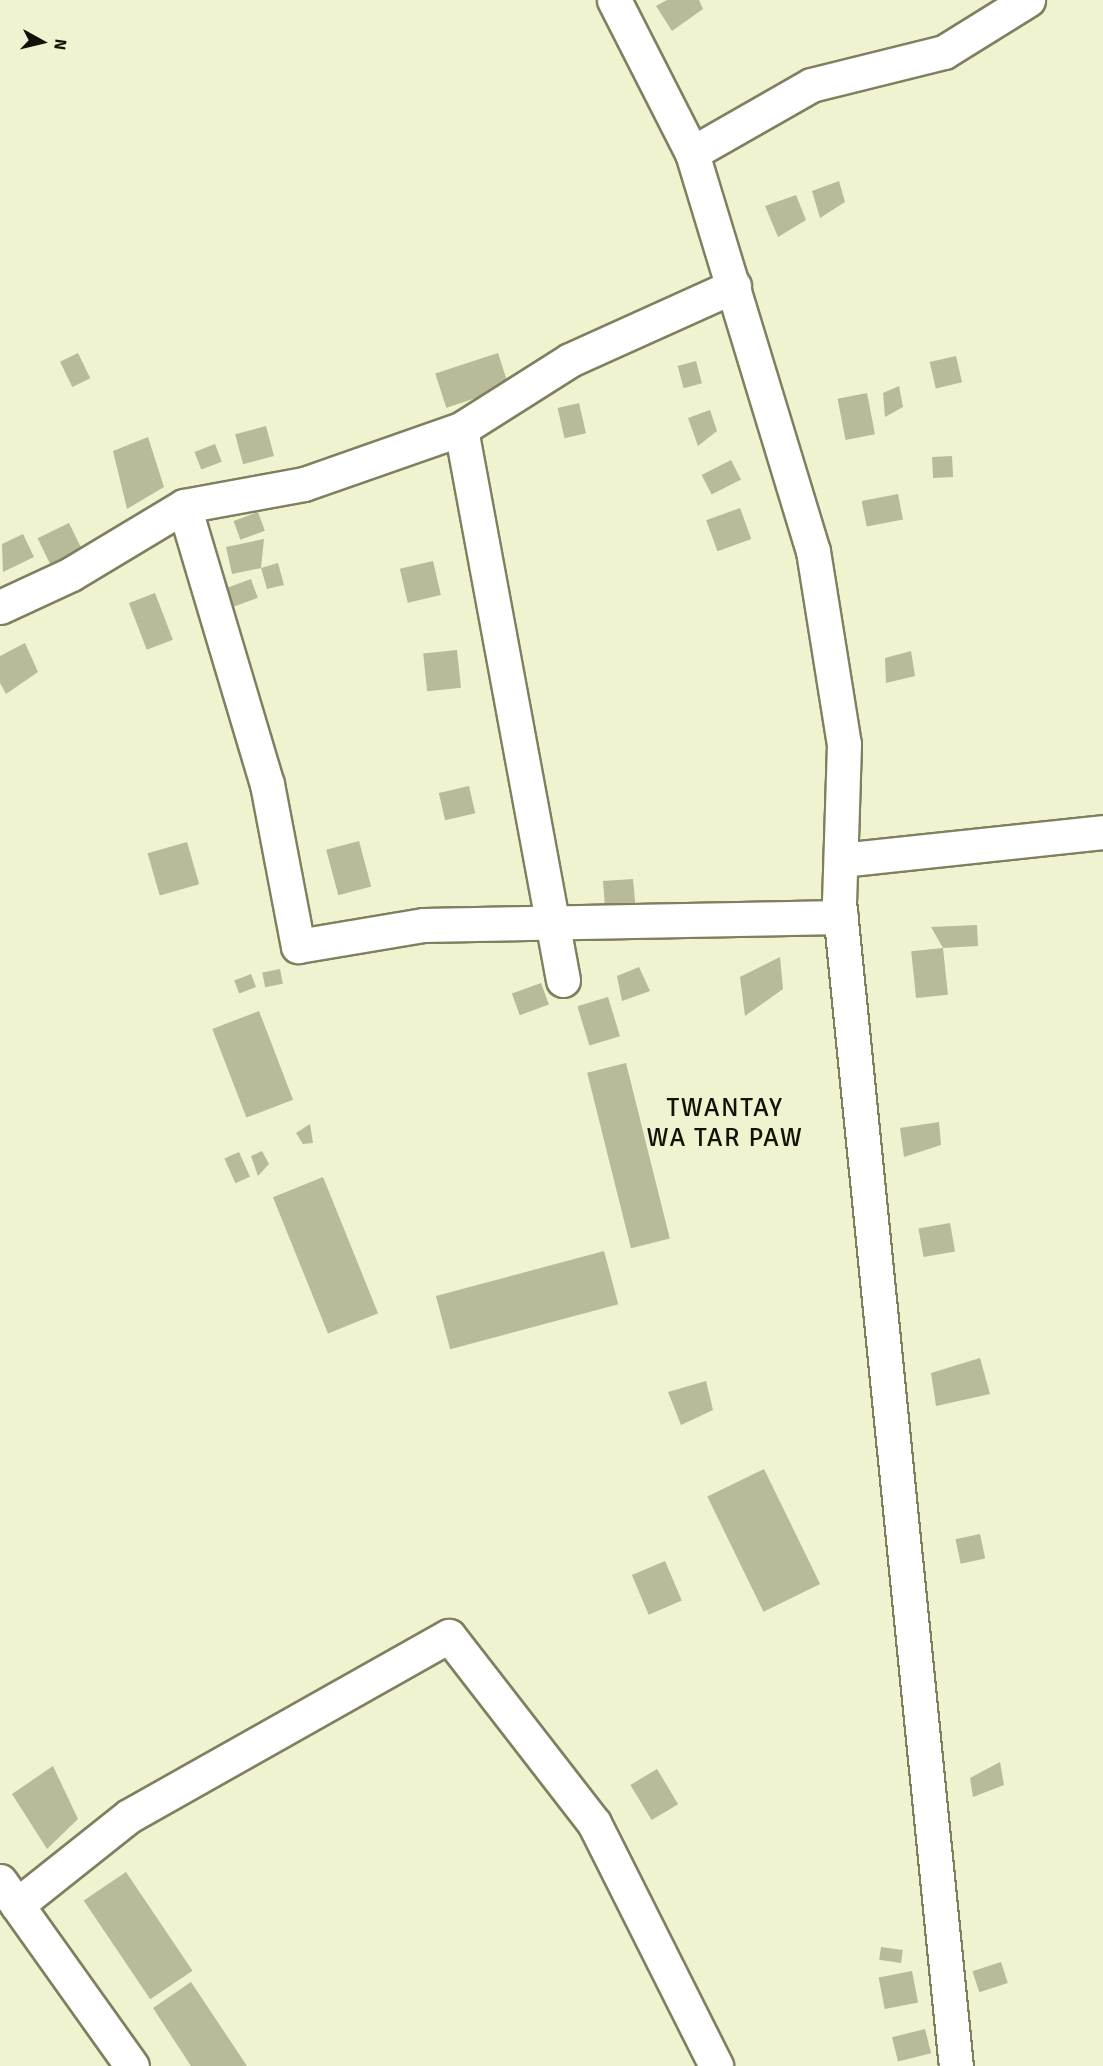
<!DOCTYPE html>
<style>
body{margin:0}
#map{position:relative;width:1103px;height:2066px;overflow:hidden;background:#f1f2cf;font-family:Signika,sans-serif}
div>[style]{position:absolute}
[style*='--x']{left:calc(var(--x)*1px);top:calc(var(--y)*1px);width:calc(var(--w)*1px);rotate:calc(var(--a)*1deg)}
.building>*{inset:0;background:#b9ba97;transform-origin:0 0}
.roads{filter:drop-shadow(2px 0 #7f8060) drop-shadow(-2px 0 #7f8060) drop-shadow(0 2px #7f8060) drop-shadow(0 -2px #7f8060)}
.minor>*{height:33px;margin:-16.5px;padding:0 16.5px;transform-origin:16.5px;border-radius:16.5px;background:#fff}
span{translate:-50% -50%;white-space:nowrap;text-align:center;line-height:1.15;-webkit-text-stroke:6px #f1f2cf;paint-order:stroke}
.quarter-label{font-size:26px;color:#121206;letter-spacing:1.5px}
.north{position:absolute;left:12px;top:12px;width:60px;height:60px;-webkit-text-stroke:4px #f1f2cf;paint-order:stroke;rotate:98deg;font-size:16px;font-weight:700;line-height:24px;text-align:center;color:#121206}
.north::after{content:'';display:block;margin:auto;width:21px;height:27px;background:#121206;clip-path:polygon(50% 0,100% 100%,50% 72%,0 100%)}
</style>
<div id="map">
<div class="building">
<i style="clip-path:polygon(667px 0,699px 0,703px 9px,672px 31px,656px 6px)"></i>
<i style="clip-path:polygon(839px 181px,845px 202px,820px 218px,812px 191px)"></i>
<i style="clip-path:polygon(796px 195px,806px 220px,778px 237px,765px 206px)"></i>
<i style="left:78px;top:353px;width:28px;height:20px;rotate:64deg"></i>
<i style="left:498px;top:353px;width:36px;height:66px;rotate:72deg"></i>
<i style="left:956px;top:356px;width:27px;height:27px;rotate:77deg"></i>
<i style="left:696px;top:361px;width:23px;height:19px;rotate:75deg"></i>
<i style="clip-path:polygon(899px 386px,903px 407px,885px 417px,883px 393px)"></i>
<i style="left:867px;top:393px;width:42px;height:30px;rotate:79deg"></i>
<i style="left:579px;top:403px;width:31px;height:22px;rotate:77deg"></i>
<i style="clip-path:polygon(710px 410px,717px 431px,698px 446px,688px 418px)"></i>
<i style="left:266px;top:426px;width:31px;height:32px;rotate:75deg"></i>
<i style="clip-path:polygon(148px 437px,164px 487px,127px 509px,113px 451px)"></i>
<i style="left:215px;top:444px;width:19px;height:22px;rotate:69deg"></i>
<i style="left:952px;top:456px;width:21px;height:20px;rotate:87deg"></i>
<i style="left:731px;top:460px;width:22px;height:33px;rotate:63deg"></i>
<i style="left:898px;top:494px;width:26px;height:37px;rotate:79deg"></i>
<i style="left:740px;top:508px;width:33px;height:36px;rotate:70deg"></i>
<i style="left:258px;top:512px;width:20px;height:26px;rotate:70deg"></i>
<i style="left:69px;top:523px;width:32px;height:35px;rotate:64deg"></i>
<i style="clip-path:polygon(23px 534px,34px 557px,3px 572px,2px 544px)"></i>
<i style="clip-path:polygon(264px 539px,261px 568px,278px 563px,284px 585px,267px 589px,261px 568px,232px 574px,226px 547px)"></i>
<i style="left:433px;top:561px;width:35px;height:34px;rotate:77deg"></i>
<i style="left:251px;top:579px;width:20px;height:26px;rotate:70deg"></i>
<i style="left:155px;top:593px;width:50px;height:28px;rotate:69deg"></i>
<i style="clip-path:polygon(25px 643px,38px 672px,6px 694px,0 683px,0 656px)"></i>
<i style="left:457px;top:650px;width:38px;height:34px;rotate:84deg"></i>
<i style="clip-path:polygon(911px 651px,915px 676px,886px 683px,885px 658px)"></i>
<i style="left:469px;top:786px;width:28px;height:31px;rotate:77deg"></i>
<i style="left:359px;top:841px;width:47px;height:34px;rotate:75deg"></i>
<i style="left:187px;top:842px;width:44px;height:41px;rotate:74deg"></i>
<i style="clip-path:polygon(633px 879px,636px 912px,605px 908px,603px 881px)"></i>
<i style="clip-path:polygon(977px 925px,978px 946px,943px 948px,931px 927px)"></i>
<i style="left:943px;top:948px;width:47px;height:32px;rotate:84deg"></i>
<i style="clip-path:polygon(780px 957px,783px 989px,745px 1016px,740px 977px)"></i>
<i style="clip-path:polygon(639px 967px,650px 991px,622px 1001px,617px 976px)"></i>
<i style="left:280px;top:969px;width:15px;height:18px;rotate:79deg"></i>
<i style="left:251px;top:974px;width:14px;height:18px;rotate:69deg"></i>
<i style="left:541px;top:983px;width:23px;height:31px;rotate:70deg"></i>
<i style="left:608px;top:997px;width:41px;height:32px;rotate:73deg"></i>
<i style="left:259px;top:1011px;width:95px;height:50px;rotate:69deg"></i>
<i style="left:626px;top:1063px;width:181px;height:40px;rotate:76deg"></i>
<i style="clip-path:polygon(939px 1122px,941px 1145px,904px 1157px,900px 1128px)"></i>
<i style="clip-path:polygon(310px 1124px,313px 1143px,303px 1144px,296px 1133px)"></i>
<i style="clip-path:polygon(262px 1151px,269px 1164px,258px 1176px,251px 1156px)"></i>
<i style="left:239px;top:1152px;width:27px;height:16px;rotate:66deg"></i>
<i style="left:323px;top:1177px;width:147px;height:54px;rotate:68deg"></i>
<i style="left:950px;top:1223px;width:29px;height:32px;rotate:80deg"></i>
<i style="left:604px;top:1251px;width:55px;height:174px;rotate:75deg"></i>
<i style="clip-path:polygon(980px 1358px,990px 1394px,936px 1406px,931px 1373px)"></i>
<i style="clip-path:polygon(706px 1381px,713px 1410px,681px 1425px,668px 1392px)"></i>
<i style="left:764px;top:1469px;width:128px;height:63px;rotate:64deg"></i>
<i style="left:980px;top:1534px;width:25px;height:25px;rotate:78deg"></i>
<i style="left:665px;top:1561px;width:43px;height:36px;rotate:67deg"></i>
<i style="clip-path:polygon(1000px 1762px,1004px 1785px,973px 1797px,970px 1778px)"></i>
<i style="clip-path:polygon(53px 1766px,78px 1819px,47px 1849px,12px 1794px)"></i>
<i style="left:657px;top:1769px;width:41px;height:31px;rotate:59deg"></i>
<i style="left:126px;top:1872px;width:119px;height:51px;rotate:56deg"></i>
<i style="left:881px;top:1947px;width:22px;height:13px;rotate:8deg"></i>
<i style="left:1001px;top:1962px;width:22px;height:30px;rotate:72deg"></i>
<i style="left:912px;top:1971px;width:32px;height:34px;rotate:79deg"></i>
<i style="clip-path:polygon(191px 1982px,247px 2066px,191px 2066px,153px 2008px)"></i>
<i style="left:925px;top:2029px;width:25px;height:34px;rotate:76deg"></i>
</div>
<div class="roads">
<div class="minor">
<i style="--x:614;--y:0;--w:172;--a:63"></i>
<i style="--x:692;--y:153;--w:416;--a:73.1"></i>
<i style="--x:813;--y:551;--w:195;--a:80.9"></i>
<i style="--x:844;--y:744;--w:157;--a:91.8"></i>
<i style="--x:839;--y:901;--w:1171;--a:84.27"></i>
<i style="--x:692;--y:153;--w:137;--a:-29.7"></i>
<i style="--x:811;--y:85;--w:137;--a:-13.9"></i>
<i style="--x:944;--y:52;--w:99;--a:-31.8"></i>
<i style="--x:184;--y:506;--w:290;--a:73.4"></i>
<i style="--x:267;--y:784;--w:165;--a:79.2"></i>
<i style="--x:298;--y:946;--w:127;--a:-9.5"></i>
<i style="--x:423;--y:925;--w:418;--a:-1.1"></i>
<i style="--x:0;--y:607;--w:78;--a:-24.9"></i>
<i style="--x:71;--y:574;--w:132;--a:-31"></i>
<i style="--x:184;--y:506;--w:122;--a:-10.4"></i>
<i style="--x:304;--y:484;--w:166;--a:-19.3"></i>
<i style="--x:841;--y:860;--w:263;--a:-6.1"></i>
<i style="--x:563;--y:980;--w:560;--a:-100.49"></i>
<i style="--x:461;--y:429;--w:129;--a:-32.3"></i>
<i style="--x:570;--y:360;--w:180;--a:-24.3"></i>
<i style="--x:0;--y:1881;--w:227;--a:54.5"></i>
<i style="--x:17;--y:1905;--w:143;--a:-38.5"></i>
<i style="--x:129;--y:1816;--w:367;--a:-29.4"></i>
<i style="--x:449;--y:1636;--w:237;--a:52.2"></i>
<i style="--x:594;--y:1823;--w:272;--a:63.3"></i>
</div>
</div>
<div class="quarter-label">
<span style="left:725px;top:1124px">TWANTAY<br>WA TAR PAW</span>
</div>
<div class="north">N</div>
</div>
